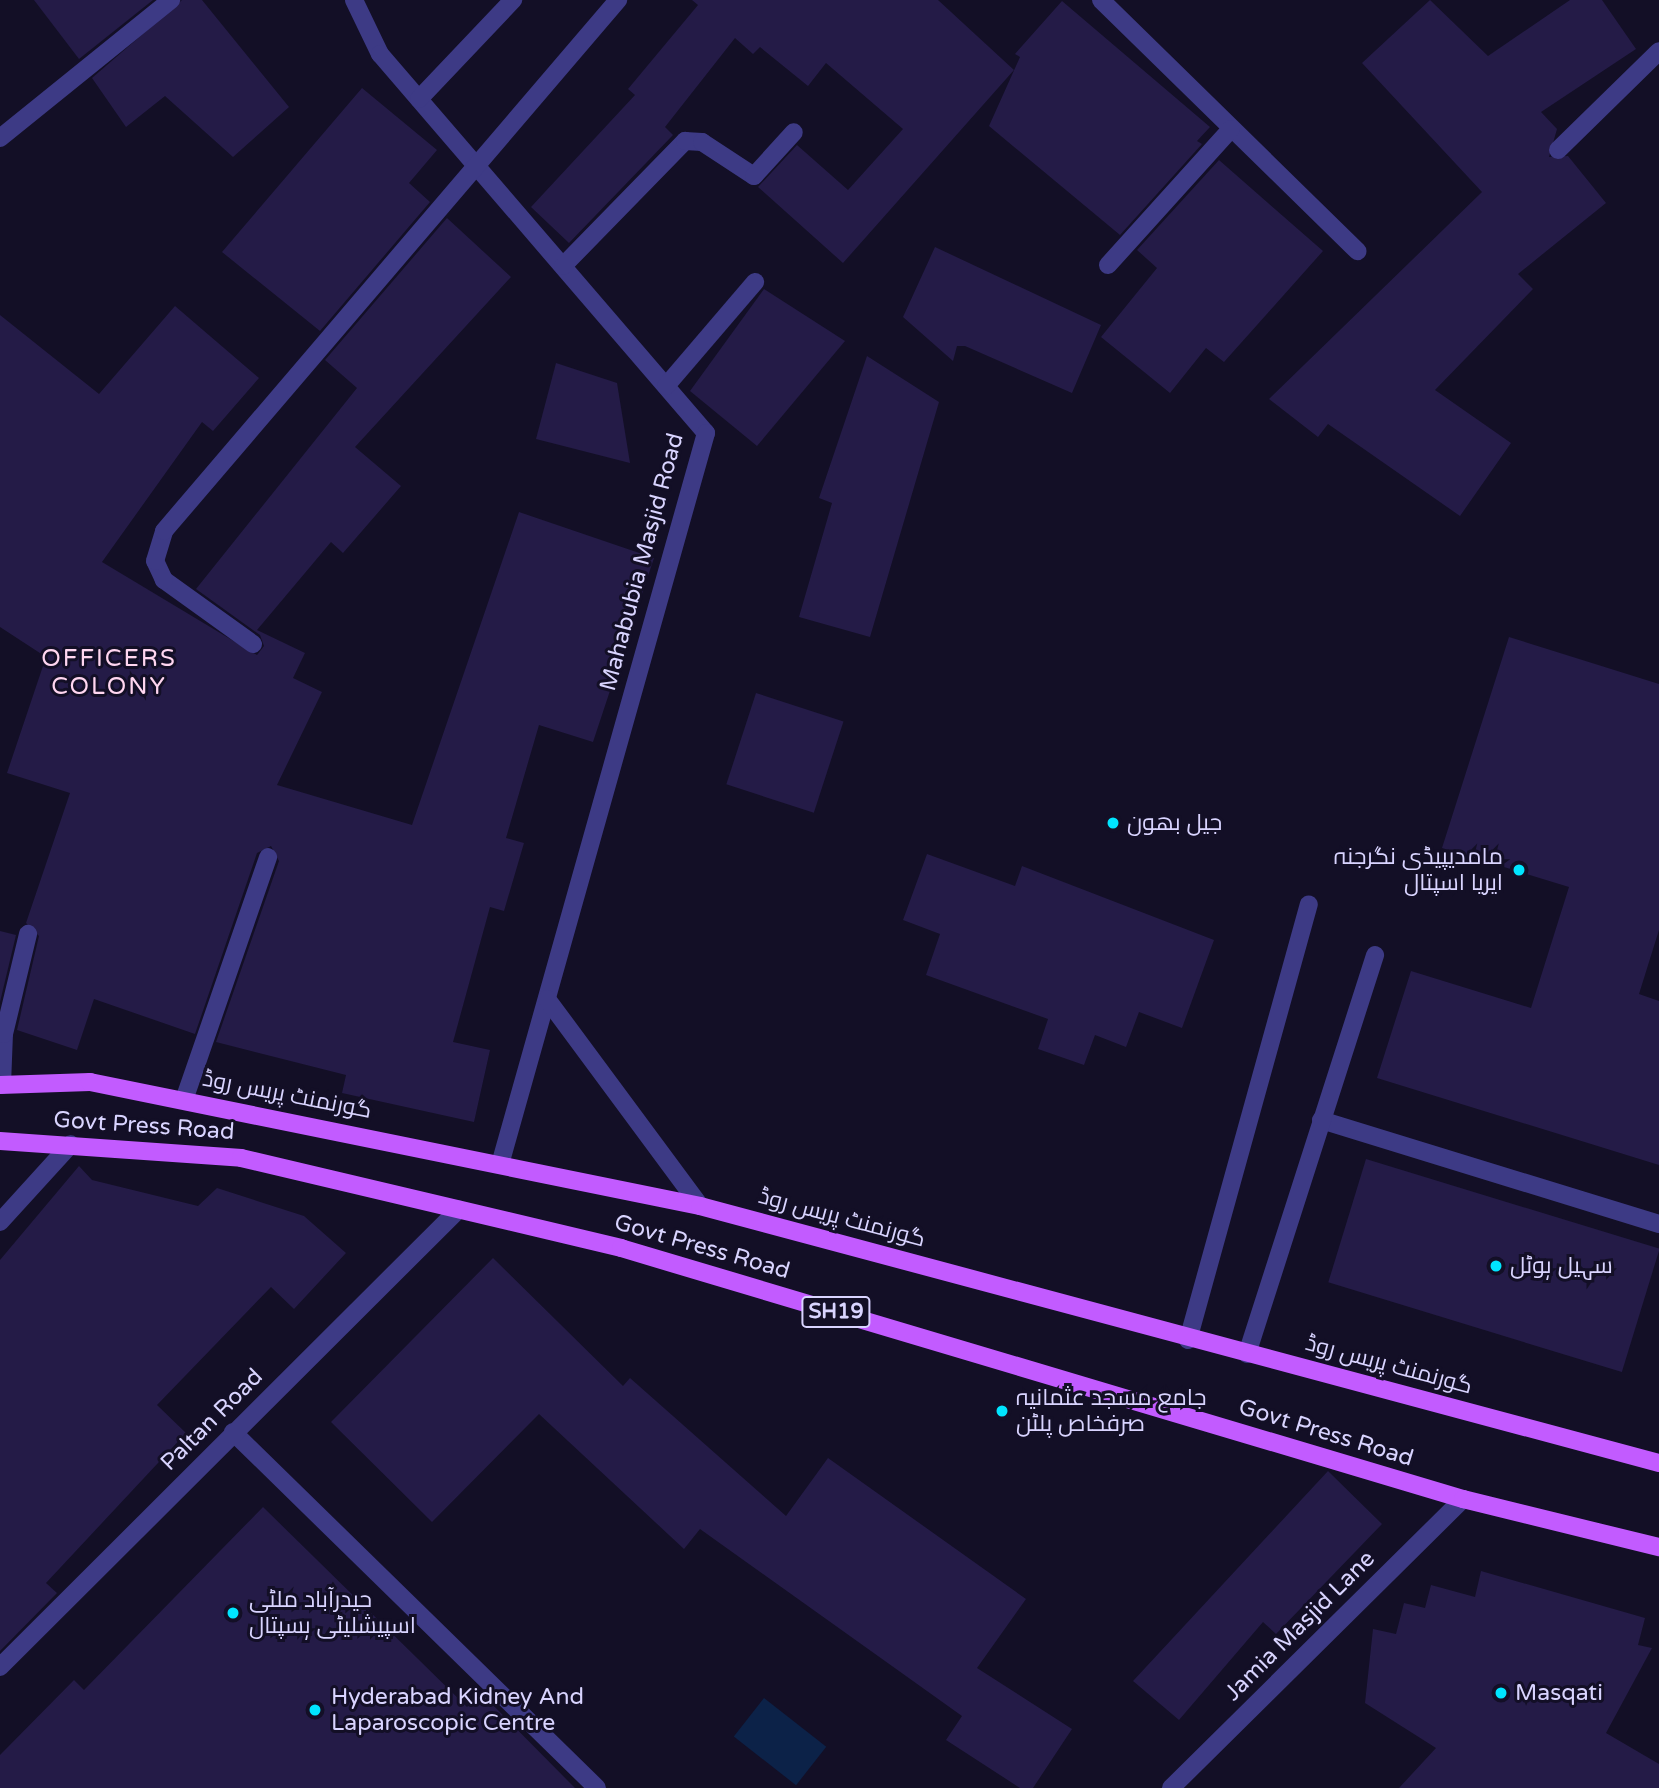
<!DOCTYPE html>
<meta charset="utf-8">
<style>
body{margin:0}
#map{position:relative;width:1659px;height:1788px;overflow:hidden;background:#130f26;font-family:"Varela Round",Cairo,sans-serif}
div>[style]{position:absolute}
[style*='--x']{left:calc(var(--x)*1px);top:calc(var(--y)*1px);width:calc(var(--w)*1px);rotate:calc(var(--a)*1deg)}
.water>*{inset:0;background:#0c2248;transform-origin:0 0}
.building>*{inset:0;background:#241b47;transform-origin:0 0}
.minor>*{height:18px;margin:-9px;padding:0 9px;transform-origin:9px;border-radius:9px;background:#3d3a85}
.major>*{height:18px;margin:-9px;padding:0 9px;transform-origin:9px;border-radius:9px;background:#c25bff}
.dots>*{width:19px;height:19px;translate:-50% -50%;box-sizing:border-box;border:4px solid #130f26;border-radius:50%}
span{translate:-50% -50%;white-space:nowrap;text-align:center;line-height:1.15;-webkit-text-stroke:6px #130f26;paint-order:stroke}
.shield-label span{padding:2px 5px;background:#130f26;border:2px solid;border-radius:5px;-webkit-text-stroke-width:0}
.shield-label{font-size:21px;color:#d9d4ff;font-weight:700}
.street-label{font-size:23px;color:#d9d4ff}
.poi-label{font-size:23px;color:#d9d4ff}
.left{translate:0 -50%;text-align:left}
.right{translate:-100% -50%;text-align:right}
.neighbourhood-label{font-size:24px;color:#ffd6f0;letter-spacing:2px}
</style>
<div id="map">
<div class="water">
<i style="left:764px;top:1698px;width:79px;height:49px;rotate:38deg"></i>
</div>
<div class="building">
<i style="clip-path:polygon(34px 0,153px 0,79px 59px)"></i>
<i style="clip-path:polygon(182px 0,202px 0,289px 107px,233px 157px,165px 96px,126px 127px,92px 78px)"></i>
<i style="clip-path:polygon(692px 0,938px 0,1014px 70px,843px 263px,758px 187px,797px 145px,848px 190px,903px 129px,826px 63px,808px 86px,760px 47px,753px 54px,735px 38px,665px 127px,673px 135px,569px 243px,531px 207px,635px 95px,628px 89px,698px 5px)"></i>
<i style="clip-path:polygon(1430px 0,1488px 56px,1570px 0,1602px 0,1636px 49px,1541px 112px,1557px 129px,1549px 157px,1568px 156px,1606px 203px,1518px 274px,1533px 289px,1435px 390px,1511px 443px,1460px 516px,1328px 424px,1318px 437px,1269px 399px,1482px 192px,1362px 63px)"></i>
<i style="clip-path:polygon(1062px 1px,1210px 127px,1197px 141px,1202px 144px,1120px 235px,989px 126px,1020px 57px,1015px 54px)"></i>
<i style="clip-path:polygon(362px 88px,437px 150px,409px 183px,430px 202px,320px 331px,222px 252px)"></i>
<i style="clip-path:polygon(1219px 160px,1323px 251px,1224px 362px,1206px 348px,1170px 393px,1101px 337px,1157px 268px,1137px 250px)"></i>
<i style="clip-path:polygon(447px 218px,511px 277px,355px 447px,401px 486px,343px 553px,331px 542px,257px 630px,305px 653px,293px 678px,322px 692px,277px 785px,412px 825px,519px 512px,654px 558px,593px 742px,539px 725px,506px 838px,524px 843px,504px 911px,490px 907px,453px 1042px,490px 1050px,474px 1122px,342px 1093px,346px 1075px,216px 1042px,279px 861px,271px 846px,257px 853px,195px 1034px,94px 999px,77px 1050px,17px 1030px,39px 936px,26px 923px,70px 793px,7px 773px,46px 657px,0 627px,0 315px,99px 394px,175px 306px,259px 378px,213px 431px,202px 422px,102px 562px,257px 655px,264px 646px,260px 635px,196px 589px,357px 388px,325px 360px)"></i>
<i style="clip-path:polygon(935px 247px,1101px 325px,1072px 393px,965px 346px,957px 346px,953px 361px,903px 317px)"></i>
<i style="clip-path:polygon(764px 289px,845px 341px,757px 446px,690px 391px)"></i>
<i style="clip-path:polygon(867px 356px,939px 402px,870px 637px,799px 617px,832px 503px,819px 498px)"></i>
<i style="clip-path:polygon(556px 363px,617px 383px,630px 463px,536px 439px)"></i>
<i style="clip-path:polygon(1509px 637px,1659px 684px,1659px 930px,1639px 994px,1659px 1001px,1659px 1165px,1377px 1078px,1411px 971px,1531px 1008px,1569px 887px,1442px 848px)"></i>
<i style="left:756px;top:693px;width:92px;height:96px;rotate:18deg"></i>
<i style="clip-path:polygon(927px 854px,1015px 886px,1022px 866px,1214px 940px,1182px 1028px,1139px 1012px,1126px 1047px,1095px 1035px,1084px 1065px,1038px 1049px,1048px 1019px,926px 975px,940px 934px,903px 920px)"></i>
<i style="clip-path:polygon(0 931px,16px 935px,0 1002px)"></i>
<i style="left:1366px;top:1159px;width:307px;height:129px;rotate:17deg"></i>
<i style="clip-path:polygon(79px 1166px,92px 1180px,198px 1206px,217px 1188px,304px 1216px,346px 1253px,294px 1309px,271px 1287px,157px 1405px,186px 1433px,46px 1583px,57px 1593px,0 1651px,0 1260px)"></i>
<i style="clip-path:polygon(493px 1258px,623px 1386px,630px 1378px,786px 1516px,828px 1458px,1026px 1599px,977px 1668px,1072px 1729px,1033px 1788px,1020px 1788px,946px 1740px,962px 1716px,700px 1529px,684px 1549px,539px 1414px,432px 1522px,331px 1422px)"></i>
<i style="clip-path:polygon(1328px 1471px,1382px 1524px,1276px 1634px,1263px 1622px,1179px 1720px,1133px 1681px)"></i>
<i style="clip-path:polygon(263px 1507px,467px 1707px,481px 1693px,575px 1788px,0 1788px,0 1755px,74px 1680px,84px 1690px)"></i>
<i style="clip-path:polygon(1481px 1571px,1645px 1618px,1638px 1645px,1652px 1648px,1606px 1733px,1659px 1764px,1659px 1788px,1399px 1788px,1436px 1748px,1365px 1703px,1373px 1629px,1396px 1634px,1404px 1603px,1425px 1608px,1431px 1585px,1475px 1597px)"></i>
</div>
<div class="minor">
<i style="--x:354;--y:0;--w:60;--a:64.3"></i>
<i style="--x:380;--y:54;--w:500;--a:49.3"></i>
<i style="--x:706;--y:433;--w:756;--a:105.73"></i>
<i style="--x:1101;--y:0;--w:359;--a:44.4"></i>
<i style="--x:419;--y:99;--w:137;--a:-46.5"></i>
<i style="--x:0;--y:138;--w:220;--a:-38.9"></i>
<i style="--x:1558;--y:150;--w:141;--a:-44.4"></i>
<i style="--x:1108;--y:265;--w:183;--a:-47.9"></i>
<i style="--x:563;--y:266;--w:175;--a:-45.7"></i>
<i style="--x:685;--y:141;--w:17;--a:3"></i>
<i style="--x:702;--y:142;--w:62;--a:33.2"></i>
<i style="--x:754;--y:176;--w:59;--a:-47.7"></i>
<i style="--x:666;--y:386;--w:137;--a:-49.4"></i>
<i style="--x:253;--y:644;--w:110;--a:-144.3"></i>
<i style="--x:164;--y:580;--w:21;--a:-115"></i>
<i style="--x:155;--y:561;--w:31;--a:-73"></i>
<i style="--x:164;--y:531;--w:699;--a:-49.47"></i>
<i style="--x:547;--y:999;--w:257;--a:53.5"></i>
<i style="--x:2;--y:1085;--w:51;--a:-87.8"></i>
<i style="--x:4;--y:1034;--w:103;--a:-76.5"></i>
<i style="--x:184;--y:1100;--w:257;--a:-70.9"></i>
<i style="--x:1321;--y:1120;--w:354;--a:17.1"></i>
<i style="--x:0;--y:1222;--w:105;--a:-47.7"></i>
<i style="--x:1188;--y:1340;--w:452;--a:-74.5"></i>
<i style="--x:1247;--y:1354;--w:419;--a:-72.2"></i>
<i style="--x:233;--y:1432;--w:509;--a:44.36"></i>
<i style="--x:0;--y:1667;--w:648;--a:-44.94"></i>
<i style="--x:1171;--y:1788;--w:411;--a:-44.7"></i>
</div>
<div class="major">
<i style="--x:0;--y:1085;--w:90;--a:-1.9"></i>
<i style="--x:90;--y:1082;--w:622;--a:11.49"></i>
<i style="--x:700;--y:1206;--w:993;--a:15"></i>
<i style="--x:0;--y:1141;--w:242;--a:4"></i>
<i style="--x:241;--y:1158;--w:391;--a:13.3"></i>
<i style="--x:621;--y:1248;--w:879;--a:16.6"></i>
<i style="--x:1463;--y:1499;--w:202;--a:13.8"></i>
</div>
<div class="dots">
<i style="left:1113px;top:823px;background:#00e5ff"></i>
<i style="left:1519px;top:870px;background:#00e5ff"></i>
<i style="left:1496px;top:1266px;background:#00e5ff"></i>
<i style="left:1002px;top:1411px;background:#00e5ff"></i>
<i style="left:233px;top:1613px;background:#00e5ff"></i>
<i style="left:1501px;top:1693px;background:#00e5ff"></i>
<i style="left:315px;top:1710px;background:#00e5ff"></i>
</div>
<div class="shield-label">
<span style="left:836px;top:1312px">SH19</span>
</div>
<div class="street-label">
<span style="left:642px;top:562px;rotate:-75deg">Mahabubia Masjid Road</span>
<span style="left:287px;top:1095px;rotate:11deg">گورنمنٹ پریس روڈ</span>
<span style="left:144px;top:1126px;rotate:4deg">Govt Press Road</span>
<span style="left:842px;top:1218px;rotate:15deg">گورنمنٹ پریس روڈ</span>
<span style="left:702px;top:1247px;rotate:16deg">Govt Press Road</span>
<span style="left:1389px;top:1365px;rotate:15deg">گورنمنٹ پریس روڈ</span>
<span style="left:212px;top:1420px;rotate:-45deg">Paltan Road</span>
<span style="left:1326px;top:1433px;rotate:17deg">Govt Press Road</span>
<span style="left:1300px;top:1626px;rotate:-45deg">Jamia Masjid Lane</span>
</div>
<div class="poi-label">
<span class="left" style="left:1127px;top:823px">جیل بھون</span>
<span class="right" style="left:1503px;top:870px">مامدیپیڈی نگرجنہ<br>ایریا اسپتال</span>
<span class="left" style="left:1510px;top:1266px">سہیل ہوٹل</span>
<span class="left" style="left:1016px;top:1411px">جامع مسجد عثمانیہ<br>صرفخاص پلٹن</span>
<span class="left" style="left:249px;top:1613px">حیدرآباد ملٹی<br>اسپیشلیٹی ہسپتال</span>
<span class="left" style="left:1515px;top:1693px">Masqati</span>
<span class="left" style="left:331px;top:1710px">Hyderabad Kidney And<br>Laparoscopic Centre</span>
</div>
<div class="neighbourhood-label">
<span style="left:109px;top:673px">OFFICERS<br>COLONY</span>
</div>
</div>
